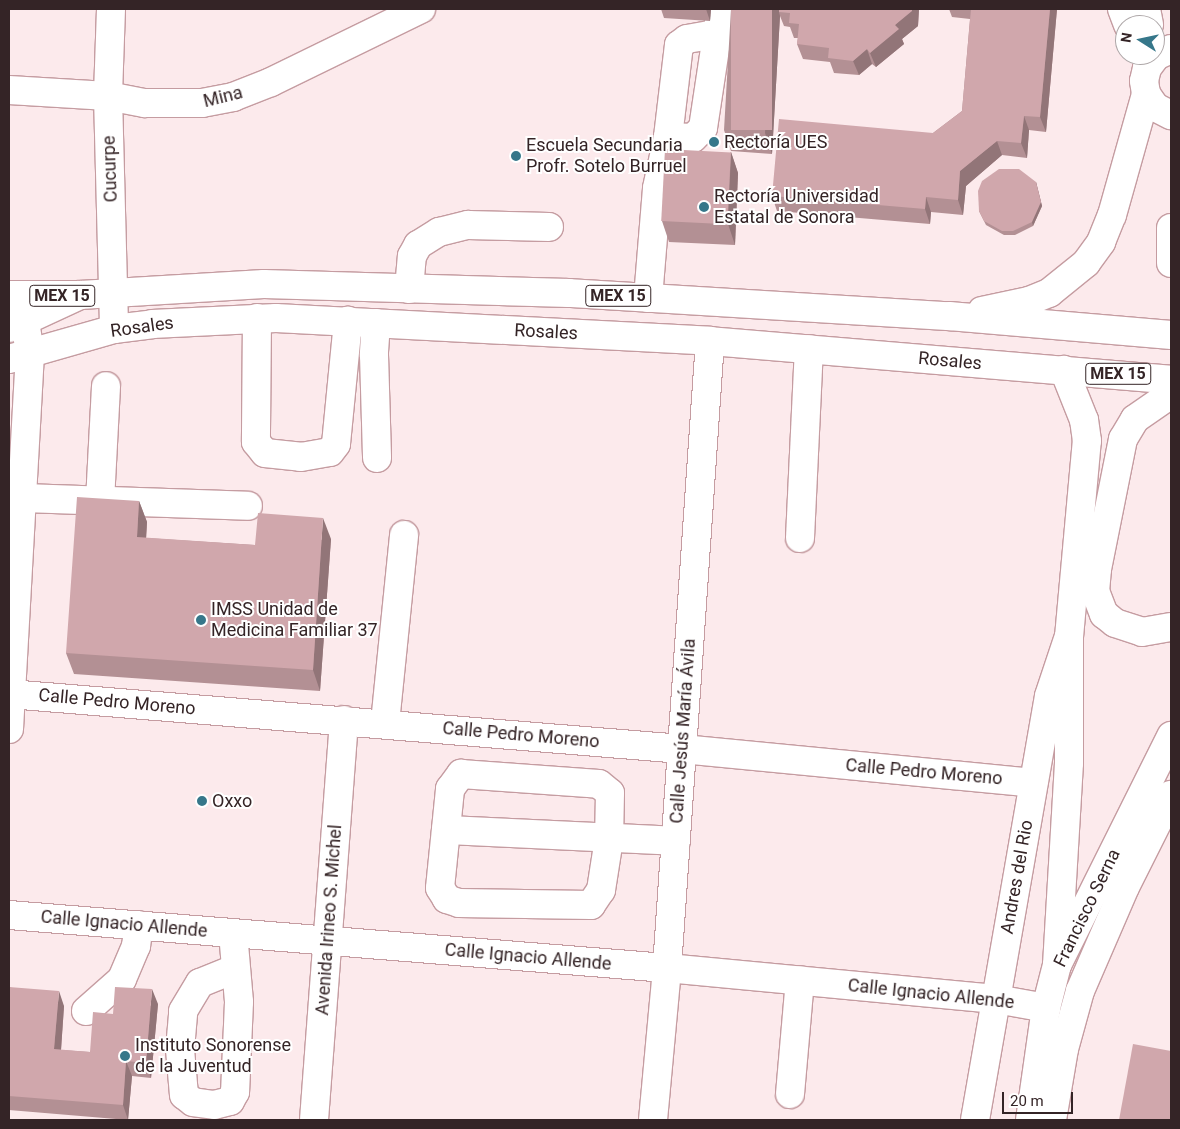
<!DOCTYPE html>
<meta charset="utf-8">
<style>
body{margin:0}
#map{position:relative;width:1180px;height:1129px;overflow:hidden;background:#fceaec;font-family:Roboto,sans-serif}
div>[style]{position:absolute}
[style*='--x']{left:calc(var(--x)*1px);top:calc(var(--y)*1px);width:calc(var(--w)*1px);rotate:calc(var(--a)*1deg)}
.roads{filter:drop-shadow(1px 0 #c59ca1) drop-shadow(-1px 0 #c59ca1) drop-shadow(0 1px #c59ca1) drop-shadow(0 -1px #c59ca1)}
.minor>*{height:28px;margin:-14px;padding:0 14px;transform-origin:14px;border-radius:14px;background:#fff}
.major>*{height:28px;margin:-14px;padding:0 14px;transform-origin:14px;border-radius:14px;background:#fff}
.wall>*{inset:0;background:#b39094}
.shaded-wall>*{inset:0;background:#927578}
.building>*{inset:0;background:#d0a7ac;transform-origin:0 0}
.dots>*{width:14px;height:14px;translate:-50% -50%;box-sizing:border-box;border:2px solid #fff;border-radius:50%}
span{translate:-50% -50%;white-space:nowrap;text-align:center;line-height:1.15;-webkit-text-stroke:4px #fff;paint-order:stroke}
.shield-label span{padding:1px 4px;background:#fff;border:1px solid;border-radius:4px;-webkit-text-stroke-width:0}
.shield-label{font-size:16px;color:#342426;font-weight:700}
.street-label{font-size:18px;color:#342426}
.poi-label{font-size:18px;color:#342426}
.left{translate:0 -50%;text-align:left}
.frame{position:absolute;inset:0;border:10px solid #342426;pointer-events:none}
.north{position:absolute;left:1115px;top:15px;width:50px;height:50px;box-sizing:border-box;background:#fff;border:1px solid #aea7a8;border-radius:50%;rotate:280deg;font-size:14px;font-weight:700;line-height:20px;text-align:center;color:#342426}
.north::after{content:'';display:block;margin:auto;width:18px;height:22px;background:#36778a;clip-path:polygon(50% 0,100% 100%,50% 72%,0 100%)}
.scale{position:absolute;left:1002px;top:1092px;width:71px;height:22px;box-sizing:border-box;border:2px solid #342426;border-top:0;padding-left:6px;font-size:15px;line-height:18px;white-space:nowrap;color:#342426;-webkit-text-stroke:4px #fff;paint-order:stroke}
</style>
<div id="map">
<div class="roads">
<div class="minor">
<i style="--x:111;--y:9;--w:87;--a:92"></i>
<i style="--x:108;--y:96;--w:233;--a:88.5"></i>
<i style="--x:1122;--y:9;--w:17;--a:69"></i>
<i style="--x:1146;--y:9;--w:16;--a:79"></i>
<i style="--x:1171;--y:49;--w:17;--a:155"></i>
<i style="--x:1156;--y:56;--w:15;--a:127"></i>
<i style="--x:1147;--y:68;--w:13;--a:103"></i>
<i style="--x:1144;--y:81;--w:13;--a:81"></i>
<i style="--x:1146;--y:94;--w:16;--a:55"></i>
<i style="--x:1155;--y:107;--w:18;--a:27"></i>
<i style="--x:9;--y:90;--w:99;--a:3.5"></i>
<i style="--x:108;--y:96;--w:38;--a:11"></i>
<i style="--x:145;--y:103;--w:57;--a:0"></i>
<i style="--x:202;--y:103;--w:32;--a:-11"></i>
<i style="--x:233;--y:97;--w:41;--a:-21.5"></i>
<i style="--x:271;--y:82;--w:167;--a:-26"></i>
<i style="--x:668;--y:137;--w:25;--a:2"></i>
<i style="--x:693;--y:138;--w:14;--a:-45"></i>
<i style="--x:703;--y:128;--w:120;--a:-81.4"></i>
<i style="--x:409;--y:289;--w:33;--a:-85"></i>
<i style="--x:412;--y:256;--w:13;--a:-61"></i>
<i style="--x:418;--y:245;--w:25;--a:-32"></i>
<i style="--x:439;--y:232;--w:30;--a:-14"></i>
<i style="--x:468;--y:225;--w:81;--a:1.4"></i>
<i style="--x:648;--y:298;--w:110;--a:-85.3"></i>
<i style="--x:657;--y:188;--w:52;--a:-77.8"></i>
<i style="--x:668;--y:137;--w:93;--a:-83.2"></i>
<i style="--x:679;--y:45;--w:10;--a:-37"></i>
<i style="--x:687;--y:39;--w:34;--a:-10"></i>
<i style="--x:257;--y:318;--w:124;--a:90.5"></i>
<i style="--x:256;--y:442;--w:14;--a:51"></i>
<i style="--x:265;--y:453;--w:36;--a:6"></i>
<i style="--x:301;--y:457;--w:29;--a:-10"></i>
<i style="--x:330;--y:452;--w:10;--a:-53"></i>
<i style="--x:336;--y:444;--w:124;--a:-84.4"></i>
<i style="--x:376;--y:323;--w:32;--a:94"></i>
<i style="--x:374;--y:355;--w:103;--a:88.3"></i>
<i style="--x:9;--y:328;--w:78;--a:-24.9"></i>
<i style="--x:23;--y:498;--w:225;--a:2"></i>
<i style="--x:100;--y:501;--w:115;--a:-87"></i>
<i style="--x:800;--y:538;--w:189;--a:-87.3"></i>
<i style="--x:9;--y:694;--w:675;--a:4.67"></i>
<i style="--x:682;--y:749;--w:353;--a:5.5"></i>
<i style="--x:385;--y:723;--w:189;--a:-84.2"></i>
<i style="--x:9;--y:729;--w:377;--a:-86.8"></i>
<i style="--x:30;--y:353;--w:32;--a:-99"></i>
<i style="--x:25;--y:321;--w:29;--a:-117"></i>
<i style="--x:461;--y:774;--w:138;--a:4.1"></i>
<i style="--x:599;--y:784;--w:14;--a:39"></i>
<i style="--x:610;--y:793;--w:46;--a:91.2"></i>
<i style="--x:609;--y:839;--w:52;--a:98.9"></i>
<i style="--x:601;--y:890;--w:18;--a:124"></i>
<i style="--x:591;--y:905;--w:132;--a:-179.1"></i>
<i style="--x:459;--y:903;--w:13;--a:-162"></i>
<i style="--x:447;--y:899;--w:13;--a:-122"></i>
<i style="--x:440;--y:888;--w:100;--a:-84.2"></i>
<i style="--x:450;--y:789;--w:19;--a:-54"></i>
<i style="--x:446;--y:830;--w:230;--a:2.7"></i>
<i style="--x:9;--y:915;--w:660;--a:4.61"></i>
<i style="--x:667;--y:968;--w:330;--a:5.4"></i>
<i style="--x:996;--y:999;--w:51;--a:10.2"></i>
<i style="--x:233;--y:933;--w:69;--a:85"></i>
<i style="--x:239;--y:1002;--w:90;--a:92.5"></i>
<i style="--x:235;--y:1092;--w:10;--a:119"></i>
<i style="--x:230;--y:1101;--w:16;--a:166"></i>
<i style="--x:214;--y:1105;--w:21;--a:-172"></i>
<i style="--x:193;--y:1102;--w:11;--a:-142"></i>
<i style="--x:184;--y:1095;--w:46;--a:-95"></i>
<i style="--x:180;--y:1049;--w:38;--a:-85"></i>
<i style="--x:183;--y:1011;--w:33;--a:-59"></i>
<i style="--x:200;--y:983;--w:38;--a:-22"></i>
<i style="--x:86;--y:1011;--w:48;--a:-41.6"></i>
<i style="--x:122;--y:979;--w:36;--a:-67"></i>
<i style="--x:136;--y:946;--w:21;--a:-82"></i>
<i style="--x:790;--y:1094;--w:114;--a:-85"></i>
<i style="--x:314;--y:1120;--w:401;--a:-85.7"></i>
<i style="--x:653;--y:1120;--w:153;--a:-84.7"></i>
<i style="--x:667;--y:968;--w:628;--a:-86.08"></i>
<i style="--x:975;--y:1120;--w:430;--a:-80.1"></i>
<i style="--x:1049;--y:696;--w:60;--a:-71.6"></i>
</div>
<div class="major">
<i style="--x:1171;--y:228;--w:35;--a:90"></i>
<i style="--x:9;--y:295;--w:71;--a:0"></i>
<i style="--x:80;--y:295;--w:184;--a:-3.4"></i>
<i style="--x:264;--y:284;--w:305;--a:1.7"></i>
<i style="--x:569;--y:293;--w:381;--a:3.5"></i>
<i style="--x:949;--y:316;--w:223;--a:4.9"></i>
<i style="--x:982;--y:311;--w:48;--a:-12"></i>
<i style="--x:1029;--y:301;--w:22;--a:-22"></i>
<i style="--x:1049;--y:293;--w:48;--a:-39"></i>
<i style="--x:1086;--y:263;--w:26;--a:-54"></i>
<i style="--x:1101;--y:242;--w:29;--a:-68"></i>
<i style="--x:1112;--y:215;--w:126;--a:-74.3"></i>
<i style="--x:9;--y:359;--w:109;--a:-15.9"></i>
<i style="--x:114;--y:329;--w:38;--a:-7"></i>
<i style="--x:152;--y:324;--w:124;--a:-2.8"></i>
<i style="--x:276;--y:318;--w:435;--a:3"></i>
<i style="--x:710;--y:341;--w:463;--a:4.8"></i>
<i style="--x:1171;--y:394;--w:44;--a:145.2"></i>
<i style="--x:1135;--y:419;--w:23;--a:121"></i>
<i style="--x:1123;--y:439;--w:133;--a:101.3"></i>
<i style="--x:1097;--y:569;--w:22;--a:95"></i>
<i style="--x:1095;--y:591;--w:25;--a:69"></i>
<i style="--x:1104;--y:614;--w:14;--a:39"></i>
<i style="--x:1115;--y:623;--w:28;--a:18"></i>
<i style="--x:1142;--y:632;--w:29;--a:-10"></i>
<i style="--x:1057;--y:965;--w:202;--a:-86.6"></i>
<i style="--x:1069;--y:763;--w:126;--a:-90"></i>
<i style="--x:1069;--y:637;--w:197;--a:-84.8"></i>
<i style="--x:1087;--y:441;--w:21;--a:-98"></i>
<i style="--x:1084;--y:420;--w:54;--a:-111.8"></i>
<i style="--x:1030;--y:1120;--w:113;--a:-81.9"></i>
<i style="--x:1046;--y:1008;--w:44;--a:-75.7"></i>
<i style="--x:1057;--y:965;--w:256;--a:-63.5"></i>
<i style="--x:1052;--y:1120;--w:72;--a:-80.4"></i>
<i style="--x:1064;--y:1049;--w:60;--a:-74.6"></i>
<i style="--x:1080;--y:991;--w:113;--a:-66.6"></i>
<i style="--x:1125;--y:887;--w:103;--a:-63.4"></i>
</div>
</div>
<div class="wall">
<i style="clip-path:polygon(661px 9px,711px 9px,710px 21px,664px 18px)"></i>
<i style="clip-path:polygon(731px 9px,919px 9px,918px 26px,902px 39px,904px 44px,876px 67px,872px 64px,859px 75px,834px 73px,830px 62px,803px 59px,797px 44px,798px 38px,794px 38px,790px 27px,784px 26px,780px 16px,772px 154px,731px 151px,724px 130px)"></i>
<i style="clip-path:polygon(949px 9px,1057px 9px,1046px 132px,1029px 130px,1027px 158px,1002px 155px,966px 186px,963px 215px,931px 212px,930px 224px,777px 211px,772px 196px,933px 133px,962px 111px,970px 19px,952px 17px)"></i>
<i style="clip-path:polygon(731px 152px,738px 173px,735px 245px,669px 242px,662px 221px)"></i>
<i style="clip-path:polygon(1036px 182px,1042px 206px,1033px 226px,1015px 235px,1004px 235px,986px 225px,979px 211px)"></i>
<i style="clip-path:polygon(139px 501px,147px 522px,146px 538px,255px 545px,331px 539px,320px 691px,74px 674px,66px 653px)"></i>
<i style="clip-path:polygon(9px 987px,64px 1006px,61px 1050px,90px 1052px,113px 1014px,158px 1004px,151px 1078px,132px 1076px,128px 1120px,9px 1110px)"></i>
</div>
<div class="shaded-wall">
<i style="clip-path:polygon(706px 9px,711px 9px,710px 21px)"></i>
<i style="clip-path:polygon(772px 9px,781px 9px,779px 12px,780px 16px,772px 154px,765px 133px)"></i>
<i style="clip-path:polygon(912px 9px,919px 9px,918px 26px,902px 39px,904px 44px,876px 67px,870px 53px,895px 25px)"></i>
<i style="clip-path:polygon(1050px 9px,1057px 9px,1046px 132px,1040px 117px)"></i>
<i style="clip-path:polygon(867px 49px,872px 64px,859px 75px,853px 61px)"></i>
<i style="clip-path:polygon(1024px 116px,1029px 130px,1027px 158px,1021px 143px)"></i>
<i style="clip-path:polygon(997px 141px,1002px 155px,966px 186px,963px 215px,958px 200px,960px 171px)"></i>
<i style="clip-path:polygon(731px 152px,738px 173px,735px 245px,728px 224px)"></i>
<i style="clip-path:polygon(1036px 182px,1042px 206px,1033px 226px,1032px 222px)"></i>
<i style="clip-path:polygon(926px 197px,931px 212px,930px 224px,925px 209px)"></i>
<i style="clip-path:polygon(139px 501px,147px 522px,145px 558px,137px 537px)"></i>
<i style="clip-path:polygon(323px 518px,331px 539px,320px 691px,313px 670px)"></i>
<i style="clip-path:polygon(152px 989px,158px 1004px,151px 1078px,146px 1063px)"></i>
<i style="clip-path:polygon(59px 991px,64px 1006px,60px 1064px,54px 1049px)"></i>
<i style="clip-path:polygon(126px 1061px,132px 1076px,128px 1120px,123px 1105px)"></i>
</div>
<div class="building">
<i style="left:731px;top:9px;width:41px;height:121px"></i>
<i style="clip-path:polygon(779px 9px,912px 9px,912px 11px,895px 25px,899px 29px,870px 53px,867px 49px,853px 61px,828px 58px,829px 48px,797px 44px,799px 24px,789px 23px,790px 13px,779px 12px)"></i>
<i style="clip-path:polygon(971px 9px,1050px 9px,1040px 117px,1024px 116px,1021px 143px,997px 141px,960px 171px,958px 200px,926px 197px,925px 209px,772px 196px,779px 119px,933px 133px,962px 111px)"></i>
<i style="left:665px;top:149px;width:66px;height:72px;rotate:3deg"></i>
<i style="clip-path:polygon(999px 169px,1019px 169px,1036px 182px,1041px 202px,1032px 222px,1013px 231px,1002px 231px,984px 221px,979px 211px,978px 191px,982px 181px)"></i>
<i style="clip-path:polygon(77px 497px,139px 501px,137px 537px,255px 545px,258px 513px,323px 518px,313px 670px,66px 653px)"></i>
<i style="clip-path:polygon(9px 987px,59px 991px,54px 1049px,90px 1052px,93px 1012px,113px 1014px,115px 987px,152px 989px,146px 1063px,126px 1061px,123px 1105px,9px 1096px)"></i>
<i style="clip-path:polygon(1133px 1044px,1171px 1051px,1171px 1120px,1119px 1120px)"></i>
</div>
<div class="dots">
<i style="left:714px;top:142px;background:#36778a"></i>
<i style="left:516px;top:156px;background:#36778a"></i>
<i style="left:704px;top:207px;background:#36778a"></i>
<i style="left:201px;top:620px;background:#36778a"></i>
<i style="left:202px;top:801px;background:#36778a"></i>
<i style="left:125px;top:1056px;background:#36778a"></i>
</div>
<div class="shield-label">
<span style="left:62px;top:296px">MEX 15</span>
<span style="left:618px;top:296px">MEX 15</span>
<span style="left:1118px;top:374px">MEX 15</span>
</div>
<div class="street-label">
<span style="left:223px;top:97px;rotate:-14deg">Mina</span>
<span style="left:110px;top:169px;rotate:-92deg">Cucurpe</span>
<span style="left:142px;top:327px;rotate:-8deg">Rosales</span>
<span style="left:546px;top:332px;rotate:3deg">Rosales</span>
<span style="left:950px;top:361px;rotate:5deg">Rosales</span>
<span style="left:117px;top:702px;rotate:5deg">Calle Pedro Moreno</span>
<span style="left:683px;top:731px;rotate:-86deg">Calle Jesús María Ávila</span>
<span style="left:521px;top:735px;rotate:5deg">Calle Pedro Moreno</span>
<span style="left:924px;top:772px;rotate:5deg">Calle Pedro Moreno</span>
<span style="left:1017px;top:877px;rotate:-80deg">Andres del Rio</span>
<span style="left:1087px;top:908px;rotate:-64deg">Francisco Serna</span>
<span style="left:329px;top:920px;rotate:-86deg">Avenida Irineo S. Michel</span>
<span style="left:124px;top:924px;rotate:5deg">Calle Ignacio Allende</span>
<span style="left:528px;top:957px;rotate:5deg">Calle Ignacio Allende</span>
<span style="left:931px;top:994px;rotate:6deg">Calle Ignacio Allende</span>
</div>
<div class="poi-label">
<span class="left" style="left:724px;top:142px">Rectoría UES</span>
<span class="left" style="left:526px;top:156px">Escuela Secundaria<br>Profr. Sotelo Burruel</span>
<span class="left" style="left:714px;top:207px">Rectoría Universidad<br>Estatal de Sonora</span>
<span class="left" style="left:211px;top:620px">IMSS Unidad de<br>Medicina Familiar 37</span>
<span class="left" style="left:212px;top:801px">Oxxo</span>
<span class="left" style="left:135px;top:1056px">Instituto Sonorense<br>de la Juventud</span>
</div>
<div class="frame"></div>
<div class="north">N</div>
<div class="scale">20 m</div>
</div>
